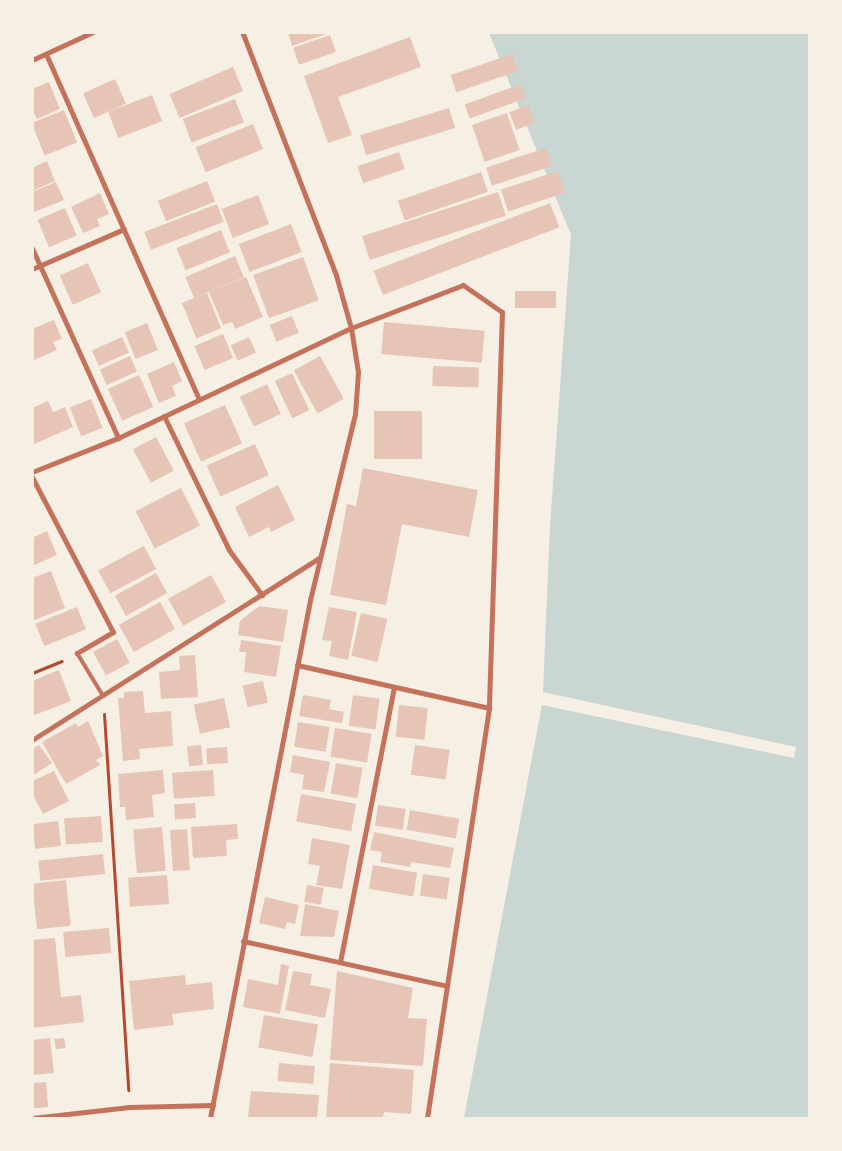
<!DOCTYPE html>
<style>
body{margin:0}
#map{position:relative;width:842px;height:1151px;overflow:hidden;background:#f6efe4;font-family:"Roboto Serif",serif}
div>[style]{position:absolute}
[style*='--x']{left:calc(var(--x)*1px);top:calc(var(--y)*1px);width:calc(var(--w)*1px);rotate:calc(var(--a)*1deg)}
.water>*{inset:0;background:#c9d6d2}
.building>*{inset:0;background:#e6c5b7;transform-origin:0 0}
.path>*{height:3px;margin:-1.5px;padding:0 1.5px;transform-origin:1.5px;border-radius:1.5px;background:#b5482f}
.service>*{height:4px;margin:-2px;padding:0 2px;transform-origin:2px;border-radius:2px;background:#c5725c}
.minor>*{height:5px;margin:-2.5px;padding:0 2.5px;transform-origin:2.5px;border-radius:2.5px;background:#c5725c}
span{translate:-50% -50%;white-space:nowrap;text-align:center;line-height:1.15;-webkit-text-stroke:4px #f6efe4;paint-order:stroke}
.frame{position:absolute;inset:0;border:34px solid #f6efe4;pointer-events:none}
</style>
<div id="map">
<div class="water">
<i style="clip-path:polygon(489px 33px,809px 33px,809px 1118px,464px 1118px,542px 705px,794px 758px,796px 747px,543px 692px,550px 526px,571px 235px)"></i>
</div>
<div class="building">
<i style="clip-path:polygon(288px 32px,329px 32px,329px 33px,292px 46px)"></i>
<i style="left:330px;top:35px;width:18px;height:39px;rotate:71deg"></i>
<i style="clip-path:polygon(410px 37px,421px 67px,338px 97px,352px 135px,328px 143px,304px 76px)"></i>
<i style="left:512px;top:54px;width:18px;height:65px;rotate:71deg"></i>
<i style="left:233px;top:67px;width:26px;height:69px;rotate:67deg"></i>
<i style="left:115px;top:79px;width:27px;height:35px;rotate:66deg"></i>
<i style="clip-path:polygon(49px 82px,60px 109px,37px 119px,32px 109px,32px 89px)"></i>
<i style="left:521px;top:84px;width:15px;height:60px;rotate:70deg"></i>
<i style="left:152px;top:95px;width:28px;height:47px;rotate:69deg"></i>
<i style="left:235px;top:99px;width:25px;height:56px;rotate:69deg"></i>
<i style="left:528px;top:105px;width:19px;height:20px;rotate:69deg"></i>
<i style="left:449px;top:108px;width:21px;height:93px;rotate:73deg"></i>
<i style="left:64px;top:110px;width:35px;height:35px;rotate:68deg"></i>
<i style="left:507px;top:113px;width:39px;height:37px;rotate:71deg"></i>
<i style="left:253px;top:124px;width:27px;height:62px;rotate:68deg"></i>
<i style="left:546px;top:148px;width:19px;height:63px;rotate:72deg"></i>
<i style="left:399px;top:152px;width:18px;height:44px;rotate:71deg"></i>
<i style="clip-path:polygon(47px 161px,55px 181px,32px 191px,32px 168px)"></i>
<i style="left:558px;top:171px;width:23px;height:60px;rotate:72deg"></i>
<i style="left:481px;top:172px;width:21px;height:88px;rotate:71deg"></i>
<i style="left:207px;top:181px;width:22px;height:53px;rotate:68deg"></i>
<i style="clip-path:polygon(56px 182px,64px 200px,32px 213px,32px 192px)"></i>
<i style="left:498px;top:192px;width:25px;height:143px;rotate:72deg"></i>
<i style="clip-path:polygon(100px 193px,109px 214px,97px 219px,100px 226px,83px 233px,71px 207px)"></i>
<i style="left:258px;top:195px;width:31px;height:39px;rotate:69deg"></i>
<i style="left:550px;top:203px;width:26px;height:189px;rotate:69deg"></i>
<i style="left:217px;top:204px;width:19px;height:78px;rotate:69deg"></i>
<i style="left:65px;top:208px;width:30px;height:30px;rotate:67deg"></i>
<i style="left:291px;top:224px;width:30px;height:56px;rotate:69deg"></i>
<i style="left:221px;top:230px;width:24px;height:48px;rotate:68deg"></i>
<i style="left:235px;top:256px;width:23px;height:54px;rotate:67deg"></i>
<i style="left:303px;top:257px;width:46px;height:53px;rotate:70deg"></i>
<i style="left:88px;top:263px;width:32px;height:31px;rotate:66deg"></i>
<i style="clip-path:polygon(246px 277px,263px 317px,235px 329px,232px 322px,223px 325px,209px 292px)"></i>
<i style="left:515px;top:291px;width:41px;height:17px"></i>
<i style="left:207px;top:293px;width:38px;height:27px;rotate:68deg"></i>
<i style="left:292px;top:316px;width:18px;height:24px;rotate:68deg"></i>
<i style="clip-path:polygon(54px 320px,62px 339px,53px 342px,57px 350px,32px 361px,32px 329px)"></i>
<i style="left:384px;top:322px;width:101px;height:32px;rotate:5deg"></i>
<i style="left:147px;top:323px;width:29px;height:24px;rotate:68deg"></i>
<i style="left:223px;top:334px;width:26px;height:31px;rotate:67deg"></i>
<i style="left:122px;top:337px;width:17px;height:33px;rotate:66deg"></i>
<i style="left:249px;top:337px;width:17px;height:20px;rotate:66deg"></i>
<i style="left:130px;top:356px;width:17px;height:33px;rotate:66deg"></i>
<i style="left:320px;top:356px;width:49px;height:30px;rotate:61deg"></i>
<i style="clip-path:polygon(174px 362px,182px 381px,172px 386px,176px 396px,159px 403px,147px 374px)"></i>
<i style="left:433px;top:366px;width:46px;height:20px;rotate:2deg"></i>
<i style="left:292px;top:373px;width:41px;height:19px;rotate:65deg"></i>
<i style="left:139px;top:375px;width:35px;height:34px;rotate:66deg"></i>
<i style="left:267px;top:384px;width:33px;height:30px;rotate:65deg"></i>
<i style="left:91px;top:399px;width:31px;height:23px;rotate:68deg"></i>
<i style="clip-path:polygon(48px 401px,53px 412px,65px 407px,73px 427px,32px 445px,32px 408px)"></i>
<i style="left:225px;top:405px;width:42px;height:45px;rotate:66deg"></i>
<i style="left:374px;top:411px;width:48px;height:48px"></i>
<i style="left:156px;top:437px;width:38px;height:26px;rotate:62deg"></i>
<i style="left:255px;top:444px;width:34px;height:53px;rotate:66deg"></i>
<i style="clip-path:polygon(363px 468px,478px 490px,469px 537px,402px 524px,386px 605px,330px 595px,347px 504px,356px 506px)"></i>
<i style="clip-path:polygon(278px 485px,295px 520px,271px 532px,269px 527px,249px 537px,235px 507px)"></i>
<i style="left:181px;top:488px;width:42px;height:51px;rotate:63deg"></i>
<i style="clip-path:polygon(47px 531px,57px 555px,32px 566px,32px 538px)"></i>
<i style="left:144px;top:546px;width:26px;height:52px;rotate:62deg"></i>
<i style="clip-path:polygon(51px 571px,65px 608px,32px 621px,32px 578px)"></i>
<i style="left:156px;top:573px;width:23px;height:47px;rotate:61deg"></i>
<i style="left:211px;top:575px;width:31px;height:49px;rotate:61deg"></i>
<i style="left:160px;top:602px;width:31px;height:47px;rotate:61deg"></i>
<i style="clip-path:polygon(259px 606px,288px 610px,283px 642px,238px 635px,240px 621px)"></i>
<i style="left:77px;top:607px;width:24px;height:45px;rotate:68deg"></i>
<i style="clip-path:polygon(329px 607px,357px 612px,348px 660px,329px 656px,332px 641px,322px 640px)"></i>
<i style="left:361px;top:613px;width:27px;height:44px;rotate:13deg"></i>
<i style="left:117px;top:639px;width:27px;height:27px;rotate:62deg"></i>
<i style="clip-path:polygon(241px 640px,281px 646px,276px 677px,244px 672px,246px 652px,239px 652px)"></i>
<i style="clip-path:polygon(195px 655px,198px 697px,161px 699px,159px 672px,180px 670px,179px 656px)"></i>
<i style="clip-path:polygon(59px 670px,71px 701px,32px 716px,32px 681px)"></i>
<i style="left:263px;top:681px;width:22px;height:21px;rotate:77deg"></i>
<i style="clip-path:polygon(143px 691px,145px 713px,171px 711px,173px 746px,139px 749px,140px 759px,123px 761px,118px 698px,124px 698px,124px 692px)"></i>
<i style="clip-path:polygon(303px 695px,331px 700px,329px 709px,344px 712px,342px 723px,299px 716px)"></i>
<i style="left:353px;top:695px;width:27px;height:31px;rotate:8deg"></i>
<i style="left:224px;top:698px;width:30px;height:31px;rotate:78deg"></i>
<i style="left:399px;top:705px;width:29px;height:32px;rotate:6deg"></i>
<i style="clip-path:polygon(88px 721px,103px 756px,96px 760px,100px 765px,66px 784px,42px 742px,76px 723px,78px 727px)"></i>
<i style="left:298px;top:722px;width:32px;height:25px;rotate:9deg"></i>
<i style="left:335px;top:728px;width:37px;height:29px;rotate:9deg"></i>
<i style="clip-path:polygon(39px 745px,52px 763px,32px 776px,32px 749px)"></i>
<i style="left:201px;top:745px;width:20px;height:14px;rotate:84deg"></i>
<i style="left:415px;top:745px;width:35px;height:30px;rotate:8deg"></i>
<i style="left:227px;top:747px;width:16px;height:21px;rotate:86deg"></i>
<i style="clip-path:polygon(293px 755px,330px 762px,324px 792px,302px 789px,304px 775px,290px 772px)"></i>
<i style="left:336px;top:763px;width:27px;height:31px;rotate:10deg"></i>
<i style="clip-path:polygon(163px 770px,165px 793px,152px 795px,154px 817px,126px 820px,125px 807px,120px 807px,118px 774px)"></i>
<i style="left:213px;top:770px;width:26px;height:41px;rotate:86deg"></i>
<i style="clip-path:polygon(54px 771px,69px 801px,43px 814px,32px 793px,32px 781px)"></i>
<i style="left:301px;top:794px;width:56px;height:28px;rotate:10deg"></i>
<i style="left:195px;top:803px;width:15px;height:21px;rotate:86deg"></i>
<i style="left:378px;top:805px;width:28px;height:21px;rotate:8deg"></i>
<i style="left:410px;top:810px;width:50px;height:20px;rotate:10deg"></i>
<i style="left:101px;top:816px;width:26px;height:37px;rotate:86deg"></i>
<i style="left:58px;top:821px;width:25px;height:26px;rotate:83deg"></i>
<i style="clip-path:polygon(237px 824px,238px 839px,226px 840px,227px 856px,193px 858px,191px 827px)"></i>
<i style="left:162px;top:827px;width:44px;height:29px;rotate:85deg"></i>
<i style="left:187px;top:829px;width:41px;height:17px;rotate:86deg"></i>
<i style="clip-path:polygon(374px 832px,454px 848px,450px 868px,411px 862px,410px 867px,380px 862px,382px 852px,370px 850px)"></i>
<i style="clip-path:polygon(312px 838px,350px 845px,342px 889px,316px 885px,320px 866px,308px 864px)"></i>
<i style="left:103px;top:854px;width:20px;height:65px;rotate:84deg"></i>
<i style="left:373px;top:865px;width:45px;height:24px;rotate:10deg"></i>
<i style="left:423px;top:874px;width:27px;height:22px;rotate:8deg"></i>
<i style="left:167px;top:875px;width:29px;height:39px;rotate:86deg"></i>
<i style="left:66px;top:880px;width:46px;height:34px;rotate:84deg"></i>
<i style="left:307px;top:885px;width:17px;height:17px;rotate:10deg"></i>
<i style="clip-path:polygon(265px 897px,299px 905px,295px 924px,287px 922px,285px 929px,259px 923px)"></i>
<i style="clip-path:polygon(305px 904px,339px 911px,334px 937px,300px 936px)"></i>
<i style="left:109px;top:928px;width:25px;height:46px;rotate:85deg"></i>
<i style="clip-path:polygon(55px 938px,61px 997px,81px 995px,84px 1022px,32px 1028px,32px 940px)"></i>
<i style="clip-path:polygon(281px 964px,289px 966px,280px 1014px,243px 1007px,248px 979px,278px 985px)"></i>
<i style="clip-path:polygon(293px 971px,312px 974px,310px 985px,331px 989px,325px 1018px,285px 1010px)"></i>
<i style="clip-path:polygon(337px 971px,413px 988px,408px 1018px,427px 1019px,423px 1066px,330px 1060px)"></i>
<i style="clip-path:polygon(185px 975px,186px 985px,212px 982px,214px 1009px,172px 1014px,174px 1025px,134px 1030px,129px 981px)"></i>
<i style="left:264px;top:1015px;width:55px;height:33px;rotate:10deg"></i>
<i style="clip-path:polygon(50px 1038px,54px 1073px,32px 1075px,32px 1040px)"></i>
<i style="clip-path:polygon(64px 1038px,66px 1048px,56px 1049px,54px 1039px)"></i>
<i style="left:279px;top:1063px;width:36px;height:18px;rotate:5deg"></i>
<i style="clip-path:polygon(330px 1063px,414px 1070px,411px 1114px,384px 1112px,383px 1118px,326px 1118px)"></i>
<i style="left:46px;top:1082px;width:25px;height:14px;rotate:85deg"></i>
<i style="clip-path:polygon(251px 1091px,319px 1095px,317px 1118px,248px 1117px)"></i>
</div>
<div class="path">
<i style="--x:32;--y:673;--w:32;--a:-22"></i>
<i style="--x:104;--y:714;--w:377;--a:86.3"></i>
</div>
<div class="service">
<i style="--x:77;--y:653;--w:50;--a:58.8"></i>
</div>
<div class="minor">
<i style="--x:46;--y:54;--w:378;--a:66.1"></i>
<i style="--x:32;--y:60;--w:67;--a:-24.7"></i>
<i style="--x:32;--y:248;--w:209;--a:65.6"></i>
<i style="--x:32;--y:269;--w:100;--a:-23.5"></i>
<i style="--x:164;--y:416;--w:149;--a:64.1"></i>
<i style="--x:229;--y:550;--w:56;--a:53.7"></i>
<i style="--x:32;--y:472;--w:92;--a:-21.6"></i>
<i style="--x:118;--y:438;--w:258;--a:-25.3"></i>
<i style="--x:351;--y:328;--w:120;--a:-21"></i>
<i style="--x:463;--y:285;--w:47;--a:34.7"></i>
<i style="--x:502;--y:312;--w:396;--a:91.9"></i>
<i style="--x:489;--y:708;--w:415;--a:98.6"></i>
<i style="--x:32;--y:477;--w:175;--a:62.4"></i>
<i style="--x:113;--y:632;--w:42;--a:149.7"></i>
<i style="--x:297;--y:665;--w:197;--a:12.6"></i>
<i style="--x:32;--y:740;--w:341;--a:-32.4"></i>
<i style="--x:243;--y:941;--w:209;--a:12.4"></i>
<i style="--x:340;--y:962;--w:280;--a:-78.9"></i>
<i style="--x:32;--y:1118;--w:98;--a:-6.5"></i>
<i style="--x:129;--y:1107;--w:84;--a:-1.4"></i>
<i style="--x:210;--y:1118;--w:528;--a:-79.07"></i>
<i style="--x:310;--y:600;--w:191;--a:-76.4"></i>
<i style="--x:355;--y:414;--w:42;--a:-85.9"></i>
<i style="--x:358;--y:372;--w:45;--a:-99"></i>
<i style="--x:351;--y:328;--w:55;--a:-105.8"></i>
<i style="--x:336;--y:275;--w:261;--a:-111.1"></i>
</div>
<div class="frame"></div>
</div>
